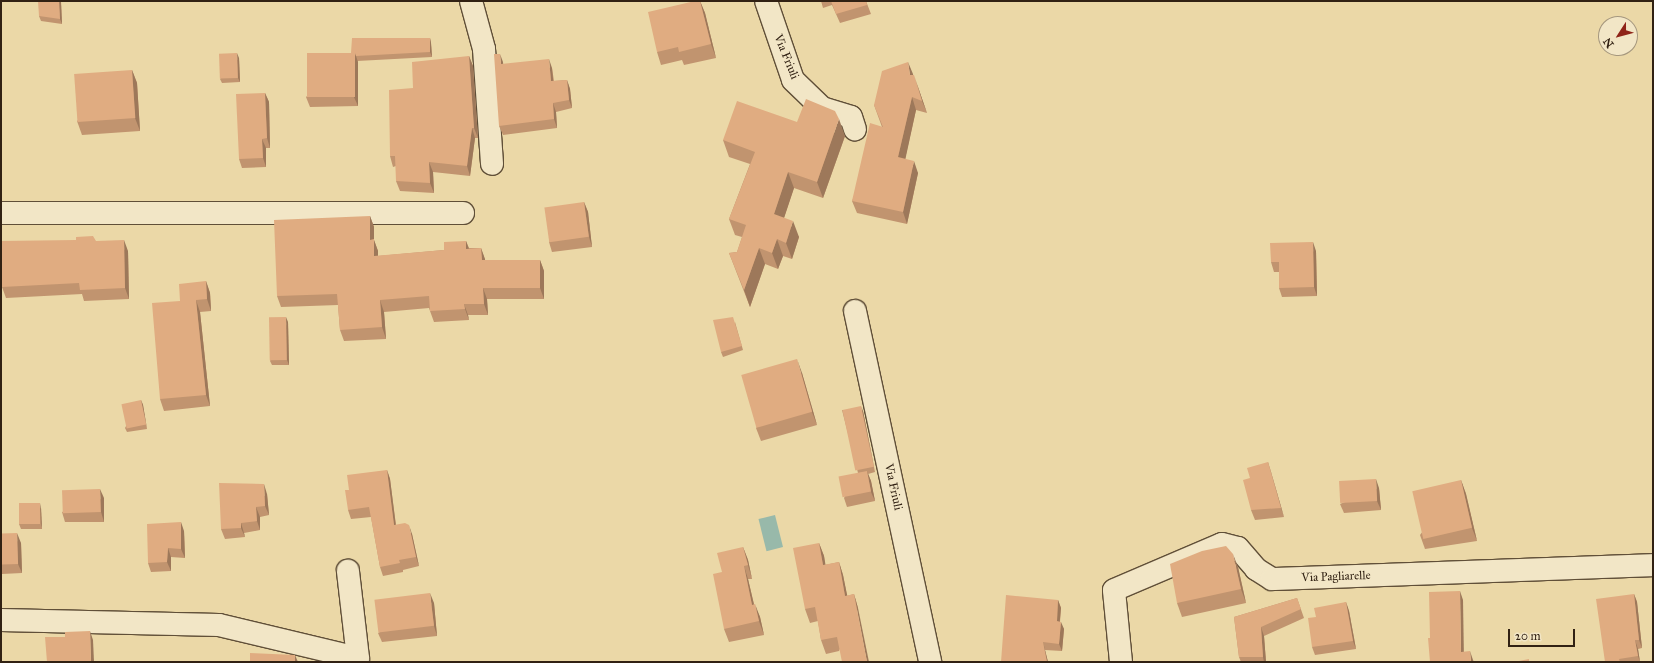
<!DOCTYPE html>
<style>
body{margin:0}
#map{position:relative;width:1654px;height:663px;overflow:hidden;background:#ebd8a7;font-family:"IM FELL Great Primer",serif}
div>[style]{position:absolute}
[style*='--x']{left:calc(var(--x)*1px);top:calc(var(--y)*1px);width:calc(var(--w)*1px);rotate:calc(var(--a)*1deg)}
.water>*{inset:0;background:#98b9aa;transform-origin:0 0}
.roads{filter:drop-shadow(1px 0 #604f38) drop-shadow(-1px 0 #604f38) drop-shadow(0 1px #604f38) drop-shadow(0 -1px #604f38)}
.minor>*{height:22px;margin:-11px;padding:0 11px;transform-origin:11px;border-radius:11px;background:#f2e6c6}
.wall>*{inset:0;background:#c1946f}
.shaded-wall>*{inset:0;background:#9d785a}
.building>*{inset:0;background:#e0ac81;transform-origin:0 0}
span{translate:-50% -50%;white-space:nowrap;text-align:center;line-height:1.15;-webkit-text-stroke:4px #f2e6c6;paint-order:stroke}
.street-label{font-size:12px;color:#312113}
.frame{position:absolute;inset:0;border:2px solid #312113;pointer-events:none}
.north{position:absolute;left:1598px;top:16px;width:40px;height:40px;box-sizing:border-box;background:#f2e6c6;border:1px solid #a5977e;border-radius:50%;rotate:234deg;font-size:11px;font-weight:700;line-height:16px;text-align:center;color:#312113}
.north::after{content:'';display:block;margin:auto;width:14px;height:18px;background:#8f2418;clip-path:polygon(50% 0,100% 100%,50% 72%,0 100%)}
.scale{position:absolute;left:1508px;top:629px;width:67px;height:18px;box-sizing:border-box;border:2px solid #312113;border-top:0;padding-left:5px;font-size:12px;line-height:14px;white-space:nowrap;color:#312113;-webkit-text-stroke:3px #f2e6c6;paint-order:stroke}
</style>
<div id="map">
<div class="water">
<i style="left:775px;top:515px;width:33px;height:17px;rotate:76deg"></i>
</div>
<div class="roads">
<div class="minor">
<i style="--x:471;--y:1;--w:50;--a:74.8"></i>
<i style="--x:484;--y:49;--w:115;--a:86"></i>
<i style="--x:766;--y:1;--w:83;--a:71.1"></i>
<i style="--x:793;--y:80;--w:40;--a:44"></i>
<i style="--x:822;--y:108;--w:30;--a:17"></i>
<i style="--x:851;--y:117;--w:13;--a:72"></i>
<i style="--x:1;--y:213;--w:462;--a:0"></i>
<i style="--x:855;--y:311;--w:359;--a:77.9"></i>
<i style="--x:1;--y:620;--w:218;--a:1.3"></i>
<i style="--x:219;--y:625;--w:143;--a:13.4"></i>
<i style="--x:358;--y:658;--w:88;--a:-96.6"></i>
<i style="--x:1121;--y:662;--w:72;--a:-95.6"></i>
<i style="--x:1114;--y:590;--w:117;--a:-23.1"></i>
<i style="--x:1222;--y:544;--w:16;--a:14"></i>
<i style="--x:1238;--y:548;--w:28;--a:49"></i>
<i style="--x:1256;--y:569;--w:19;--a:32"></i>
<i style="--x:1272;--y:579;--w:381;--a:-2.1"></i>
</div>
</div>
<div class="wall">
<i style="clip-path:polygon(700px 1px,705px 13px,716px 58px,684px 65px,682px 60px,661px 65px,657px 52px)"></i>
<i style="clip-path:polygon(821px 1px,866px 1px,871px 14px,840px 23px,832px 5px,823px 8px)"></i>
<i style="clip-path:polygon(61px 2px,62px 24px,41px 21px,39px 16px)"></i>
<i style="clip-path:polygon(430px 38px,431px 43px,432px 57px,357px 61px,358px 62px,358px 106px,310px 107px,306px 97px,351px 53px)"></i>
<i style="clip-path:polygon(469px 56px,473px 66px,478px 138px,475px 138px,470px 176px,433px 172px,434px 193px,400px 191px,396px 181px,396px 166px,393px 167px,390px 156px,413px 88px)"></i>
<i style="clip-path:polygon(239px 58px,240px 82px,222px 83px,220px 79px)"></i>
<i style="clip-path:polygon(503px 62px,503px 64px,552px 68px,554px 81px,567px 80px,570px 89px,572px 108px,556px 112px,557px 128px,503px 135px,499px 126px)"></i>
<i style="clip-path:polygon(132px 70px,137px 83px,140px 131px,82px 135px,77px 121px)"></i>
<i style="clip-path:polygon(913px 75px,918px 87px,927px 113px,916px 110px,905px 159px,918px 173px,907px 224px,857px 213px,852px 201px,882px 127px,874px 105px)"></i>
<i style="clip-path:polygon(265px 93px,269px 102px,270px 148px,266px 148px,266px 167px,242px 168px,239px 159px)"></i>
<i style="clip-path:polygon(797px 122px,845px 136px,823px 198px,794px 188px,784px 218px,799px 237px,792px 259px,783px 256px,778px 269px,765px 264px,750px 307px,729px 253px,737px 252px,742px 237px,735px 235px,729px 219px,750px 164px,729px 157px,723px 140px)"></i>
<i style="clip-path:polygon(584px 202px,588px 212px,592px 247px,552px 252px,549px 242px)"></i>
<i style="clip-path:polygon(370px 216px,374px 227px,374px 240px,378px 251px,378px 256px,444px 250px,466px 241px,469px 248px,481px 248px,485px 260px,540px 260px,544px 271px,544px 299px,487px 299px,488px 315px,468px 315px,469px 320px,434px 322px,430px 311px,429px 308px,384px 312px,386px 339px,344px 341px,340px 330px,338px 305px,281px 307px,277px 296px)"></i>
<i style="clip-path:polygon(96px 241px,128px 251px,129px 299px,84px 301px,82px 294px,6px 298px,2px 287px)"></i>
<i style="clip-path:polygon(1316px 251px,1317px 296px,1282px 297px,1279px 288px,1279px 272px,1274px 272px,1271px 262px)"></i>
<i style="clip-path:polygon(206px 281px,210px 293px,211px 311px,200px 312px,210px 406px,164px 411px,160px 399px,180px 301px)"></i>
<i style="clip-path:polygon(288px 322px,289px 365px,272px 365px,270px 361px)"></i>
<i style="clip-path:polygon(735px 322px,743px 350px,723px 357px,721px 352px)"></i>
<i style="clip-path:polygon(802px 373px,817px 425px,761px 441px,756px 428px)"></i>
<i style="clip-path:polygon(141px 400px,143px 405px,147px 429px,127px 432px,125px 428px)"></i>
<i style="clip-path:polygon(842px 410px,863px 411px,875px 472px,868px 474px,871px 481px,875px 501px,847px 507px,844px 498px,858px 473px)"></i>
<i style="clip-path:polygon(1268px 462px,1271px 472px,1284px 517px,1255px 520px,1251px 510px)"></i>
<i style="clip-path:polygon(387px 470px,390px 479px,396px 525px,412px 534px,419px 566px,403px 570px,403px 572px,383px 576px,380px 567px,371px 517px,351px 519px,348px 510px,349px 490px)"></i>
<i style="clip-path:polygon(1461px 480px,1466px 494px,1477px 541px,1425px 549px,1420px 535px)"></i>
<i style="clip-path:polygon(1379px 488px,1381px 510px,1344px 513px,1340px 504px)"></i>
<i style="clip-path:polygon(267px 494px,269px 515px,260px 517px,260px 530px,244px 533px,245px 537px,225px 539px,221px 529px)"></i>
<i style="clip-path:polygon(104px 498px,104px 522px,65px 522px,62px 512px)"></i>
<i style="clip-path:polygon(41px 508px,42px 529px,21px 529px,19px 524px)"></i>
<i style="clip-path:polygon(184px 531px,185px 558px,171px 557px,171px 571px,151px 572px,148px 563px)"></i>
<i style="clip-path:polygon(1px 534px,21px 543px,22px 573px,2px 574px,2px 580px,1px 580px)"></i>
<i style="clip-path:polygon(819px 543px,824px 556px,825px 565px,839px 562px,843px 575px,847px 596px,854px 594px,858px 608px,839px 651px,826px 654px,821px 640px,818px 621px,810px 623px,805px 609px)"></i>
<i style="clip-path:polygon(743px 547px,748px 560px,752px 579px,748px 579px,754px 604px,760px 617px,764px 635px,729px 642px,724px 629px)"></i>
<i style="clip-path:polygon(1238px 567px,1246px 603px,1182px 617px,1177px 603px)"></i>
<i style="clip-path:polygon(1634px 594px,1637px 602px,1642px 648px,1638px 649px,1640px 662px,1605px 662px)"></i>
<i style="clip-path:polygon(1297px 598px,1304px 618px,1264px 636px,1266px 662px,1241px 662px,1239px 657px,1234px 617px)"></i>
<i style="clip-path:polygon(1058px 600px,1061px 608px,1060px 622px,1064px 629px,1062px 651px,1045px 650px,1048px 662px,1001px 662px)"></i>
<i style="clip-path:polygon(1346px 602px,1349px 611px,1356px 649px,1315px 655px,1312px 647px,1316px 617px)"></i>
<i style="clip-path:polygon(434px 603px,437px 636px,382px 642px,378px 633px)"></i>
</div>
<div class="shaded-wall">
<i style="clip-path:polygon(59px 1px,60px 1px,61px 2px,62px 24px,60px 19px)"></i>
<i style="clip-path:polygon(700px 1px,705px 13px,716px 58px,711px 44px)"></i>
<i style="clip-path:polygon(430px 38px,431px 43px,432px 57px,430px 52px)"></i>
<i style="clip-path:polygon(237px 53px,239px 58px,240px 82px,238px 78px)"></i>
<i style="clip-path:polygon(355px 53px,358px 62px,358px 106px,354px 97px)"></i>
<i style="clip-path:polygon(500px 54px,503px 62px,504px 73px,501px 64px)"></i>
<i style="clip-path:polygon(469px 56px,473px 66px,478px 138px,474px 128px)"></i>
<i style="clip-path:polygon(549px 59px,552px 68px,554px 90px,551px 81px)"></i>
<i style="clip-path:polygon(908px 62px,913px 74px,915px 88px,910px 75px)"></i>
<i style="clip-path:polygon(132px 70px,137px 83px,140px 131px,135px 118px)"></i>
<i style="clip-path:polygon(914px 75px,918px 87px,927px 113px,922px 101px)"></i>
<i style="clip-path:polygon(567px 80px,570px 89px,572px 108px,569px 100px)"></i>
<i style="clip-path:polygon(265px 93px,269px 102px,270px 148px,267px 138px)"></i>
<i style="clip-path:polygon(912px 97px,916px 110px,903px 170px,898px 157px)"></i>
<i style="clip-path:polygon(553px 103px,556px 112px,557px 128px,554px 119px)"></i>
<i style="clip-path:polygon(839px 119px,845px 136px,823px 198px,817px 182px)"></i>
<i style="clip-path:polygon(472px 128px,475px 138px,470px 176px,467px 166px)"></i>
<i style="clip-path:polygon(262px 139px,266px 148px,266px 167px,263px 158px)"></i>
<i style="clip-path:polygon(914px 161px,918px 173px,907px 224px,903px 212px)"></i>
<i style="clip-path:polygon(429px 162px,433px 172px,434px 193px,430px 183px)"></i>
<i style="clip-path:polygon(788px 172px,794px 188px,780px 230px,774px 214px)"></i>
<i style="clip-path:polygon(584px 202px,588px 212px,592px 247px,589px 237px)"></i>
<i style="clip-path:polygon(370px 216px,374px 227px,374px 240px,378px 251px,378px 267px,374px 256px,370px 240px)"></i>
<i style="clip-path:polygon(793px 221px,799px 237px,792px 259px,786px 243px)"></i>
<i style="clip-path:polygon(777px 239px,783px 256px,778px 269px,772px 253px)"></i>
<i style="clip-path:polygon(124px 240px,128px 251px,129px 299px,125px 288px)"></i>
<i style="clip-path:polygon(466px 241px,470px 252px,466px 249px)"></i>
<i style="clip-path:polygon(1313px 242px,1316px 251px,1317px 296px,1314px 287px)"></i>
<i style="clip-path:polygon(481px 248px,485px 259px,486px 271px,482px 260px)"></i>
<i style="clip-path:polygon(759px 248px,765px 264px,750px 307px,744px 290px)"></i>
<i style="clip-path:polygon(540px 260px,544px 271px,544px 299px,540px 288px)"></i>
<i style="clip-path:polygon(206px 281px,210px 293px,211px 311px,207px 299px)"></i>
<i style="clip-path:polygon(483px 288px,487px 299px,488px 315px,484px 304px)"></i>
<i style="clip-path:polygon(196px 300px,200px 312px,210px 406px,206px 395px)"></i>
<i style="clip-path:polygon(380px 300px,384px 312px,386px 339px,382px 327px)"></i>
<i style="clip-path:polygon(464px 304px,468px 315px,469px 320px,465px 309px)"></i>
<i style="clip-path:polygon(286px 317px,288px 322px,289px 365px,287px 360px)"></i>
<i style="clip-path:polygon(797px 359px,802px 373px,817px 425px,812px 412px)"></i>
<i style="clip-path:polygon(141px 400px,143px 405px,147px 429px,146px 424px)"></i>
<i style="clip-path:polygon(861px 406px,863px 411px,875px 472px,874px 467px)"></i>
<i style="clip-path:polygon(1268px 462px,1271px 472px,1284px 517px,1281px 508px)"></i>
<i style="clip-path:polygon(387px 470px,390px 479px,397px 535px,394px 525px)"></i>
<i style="clip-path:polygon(867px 471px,871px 481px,875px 501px,871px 492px)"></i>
<i style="clip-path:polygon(1376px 479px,1379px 488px,1381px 510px,1377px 501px)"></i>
<i style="clip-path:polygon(1461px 480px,1466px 494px,1477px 541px,1472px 528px)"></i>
<i style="clip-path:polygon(264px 484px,267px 494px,269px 515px,265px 506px)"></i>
<i style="clip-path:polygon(100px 489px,104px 498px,104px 522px,101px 512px)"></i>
<i style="clip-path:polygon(40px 503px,41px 508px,42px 529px,41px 524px)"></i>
<i style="clip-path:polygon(256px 507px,260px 517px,260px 530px,257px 521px)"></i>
<i style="clip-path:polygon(181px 522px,184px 531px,185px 558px,181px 549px)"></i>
<i style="clip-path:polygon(241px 523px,244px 533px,245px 537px,241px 528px)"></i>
<i style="clip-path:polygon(409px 525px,412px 534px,419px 566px,416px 557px)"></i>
<i style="clip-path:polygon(17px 533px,21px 543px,22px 573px,18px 564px)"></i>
<i style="clip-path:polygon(819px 543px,824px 556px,828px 579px,823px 565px)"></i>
<i style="clip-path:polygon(743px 547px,748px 560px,752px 579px,748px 565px)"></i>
<i style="clip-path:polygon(168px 548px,171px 557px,171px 571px,167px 562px)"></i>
<i style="clip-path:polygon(1233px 554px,1238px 567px,1246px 603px,1241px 589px)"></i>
<i style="clip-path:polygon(839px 562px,843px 575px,850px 609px,845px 596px)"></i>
<i style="clip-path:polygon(744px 566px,748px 579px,757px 618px,752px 605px)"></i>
<i style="clip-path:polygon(1460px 591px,1463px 600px,1464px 661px,1461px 652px)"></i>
<i style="clip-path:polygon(430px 593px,434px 603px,437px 636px,434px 626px)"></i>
<i style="clip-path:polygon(854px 594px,858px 608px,869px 662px,867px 662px)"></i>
<i style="clip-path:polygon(1634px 594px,1637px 602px,1642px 648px,1639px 640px)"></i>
<i style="clip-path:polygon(1058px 600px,1061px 608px,1059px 629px,1057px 621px)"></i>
<i style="clip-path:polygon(1346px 602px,1349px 611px,1356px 649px,1353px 641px)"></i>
<i style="clip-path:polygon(755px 604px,760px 617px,764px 635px,759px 621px)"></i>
<i style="clip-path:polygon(1061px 622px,1064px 629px,1062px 651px,1059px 644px)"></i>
<i style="clip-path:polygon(1261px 627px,1264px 636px,1266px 662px,1264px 662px,1263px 657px)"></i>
<i style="clip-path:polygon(90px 631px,93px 640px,94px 662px,91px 662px)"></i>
<i style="clip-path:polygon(1635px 640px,1638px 649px,1640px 662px,1638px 656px)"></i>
<i style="clip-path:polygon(1043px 642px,1048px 662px,1047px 662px)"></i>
<i style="clip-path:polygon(1470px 651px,1473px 660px,1474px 662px,1471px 662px)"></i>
<i style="clip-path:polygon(295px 655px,298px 662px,295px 662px)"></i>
</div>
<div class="building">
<i style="clip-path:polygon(38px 1px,59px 1px,60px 19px,39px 16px)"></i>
<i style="clip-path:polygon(695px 1px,700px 1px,711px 44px,679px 52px,678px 47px,657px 52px,648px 12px)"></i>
<i style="clip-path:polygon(831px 1px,866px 1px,867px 5px,836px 14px)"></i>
<i style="clip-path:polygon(352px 38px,430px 38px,430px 52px,356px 56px,355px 53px,351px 53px)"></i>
<i style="left:237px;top:53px;width:25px;height:18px;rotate:88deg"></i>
<i style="left:307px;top:53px;width:48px;height:44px"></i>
<i style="clip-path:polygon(494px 54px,500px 54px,501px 64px,549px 59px,551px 81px,567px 80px,569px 100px,553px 103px,554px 119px,499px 126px)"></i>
<i style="clip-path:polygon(469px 56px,474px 128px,472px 128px,467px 166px,429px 162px,430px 183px,396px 181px,395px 156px,390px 156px,389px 90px,413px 88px,412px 62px)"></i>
<i style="clip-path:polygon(908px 62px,910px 75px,914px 75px,922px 101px,912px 97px,898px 157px,914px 161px,903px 212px,852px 201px,870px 123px,883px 127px,874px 105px,882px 71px)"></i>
<i style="left:132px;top:70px;width:48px;height:58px;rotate:86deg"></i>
<i style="clip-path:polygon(265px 93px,267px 138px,262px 139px,263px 158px,239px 159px,236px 94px)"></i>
<i style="clip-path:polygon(806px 99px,835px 111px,839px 119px,817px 182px,788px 172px,774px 214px,793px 221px,786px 243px,777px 239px,772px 253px,759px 248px,744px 290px,729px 253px,737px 252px,746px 225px,729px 219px,755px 152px,723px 140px,737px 101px,797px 122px)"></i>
<i style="left:584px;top:202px;width:35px;height:40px;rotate:82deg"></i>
<i style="clip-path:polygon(370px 216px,370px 240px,374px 239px,374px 256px,444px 250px,444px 242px,466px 241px,466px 249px,481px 248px,482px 260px,540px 260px,540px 288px,483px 288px,484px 304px,464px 304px,465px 309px,430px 311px,429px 296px,380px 300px,382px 327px,340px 330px,337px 294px,277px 296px,274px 220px)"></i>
<i style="clip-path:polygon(93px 236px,96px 241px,124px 240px,125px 288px,80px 290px,79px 283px,2px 287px,1px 241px,76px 240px,76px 237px)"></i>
<i style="clip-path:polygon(1313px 242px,1314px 287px,1279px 288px,1279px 262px,1271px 262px,1270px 243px)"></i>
<i style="clip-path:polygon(206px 281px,207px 299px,196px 300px,206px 395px,160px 399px,152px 303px,180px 301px,179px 284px)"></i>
<i style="left:286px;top:317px;width:43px;height:17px;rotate:89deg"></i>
<i style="clip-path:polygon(733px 317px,742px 346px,721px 352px,713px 320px)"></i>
<i style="left:797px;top:359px;width:55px;height:58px;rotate:74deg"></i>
<i style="left:141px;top:400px;width:25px;height:20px;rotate:78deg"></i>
<i style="left:861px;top:406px;width:62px;height:19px;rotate:78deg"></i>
<i style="clip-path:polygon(1268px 462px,1281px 508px,1251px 510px,1243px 480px,1250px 478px,1247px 468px)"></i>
<i style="clip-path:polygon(387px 470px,394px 525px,405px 523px,409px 525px,416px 557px,399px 560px,400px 563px,380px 567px,369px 507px,348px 510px,345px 490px,349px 490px,347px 475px)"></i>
<i style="left:867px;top:471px;width:21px;height:29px;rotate:79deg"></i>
<i style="left:1376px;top:479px;width:22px;height:37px;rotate:87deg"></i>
<i style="left:1461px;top:480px;width:49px;height:50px;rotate:77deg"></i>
<i style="clip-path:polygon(219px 483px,264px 484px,265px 506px,256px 507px,257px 521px,241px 523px,241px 528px,221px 529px)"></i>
<i style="left:100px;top:489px;width:23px;height:38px;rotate:88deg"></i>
<i style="left:19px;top:503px;width:21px;height:21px"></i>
<i style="clip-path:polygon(181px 522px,181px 549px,168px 548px,167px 562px,148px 563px,147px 524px)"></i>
<i style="left:17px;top:533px;width:31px;height:16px;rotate:88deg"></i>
<i style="clip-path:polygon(819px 543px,823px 565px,839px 562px,845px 596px,854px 594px,867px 662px,842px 662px,837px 637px,821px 640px,815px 607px,805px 609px,793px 548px)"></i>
<i style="clip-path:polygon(1226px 546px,1233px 554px,1241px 589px,1177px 603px,1170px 564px,1202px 551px)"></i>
<i style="clip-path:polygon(743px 547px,748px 565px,744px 566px,752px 605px,755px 604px,759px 621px,724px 629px,713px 574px,722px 572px,717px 553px)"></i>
<i style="clip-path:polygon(1460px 591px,1461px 652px,1470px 651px,1471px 662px,1430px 662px,1428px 638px,1430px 638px,1429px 592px)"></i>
<i style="left:430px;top:593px;width:33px;height:56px;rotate:83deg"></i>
<i style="clip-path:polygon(1634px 594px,1639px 640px,1635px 640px,1638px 656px,1619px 659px,1620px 662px,1605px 662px,1596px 599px)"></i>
<i style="clip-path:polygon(1006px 595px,1058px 600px,1057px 621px,1061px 622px,1059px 644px,1043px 642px,1047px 662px,1027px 662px,1027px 661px,1023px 662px,1001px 662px)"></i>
<i style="clip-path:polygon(1297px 598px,1301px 609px,1261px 627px,1263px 657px,1239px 657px,1234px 617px)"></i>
<i style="clip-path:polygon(1346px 602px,1353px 641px,1312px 647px,1308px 618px,1316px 617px,1314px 608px)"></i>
<i style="clip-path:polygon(90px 631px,91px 662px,47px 662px,45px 637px,65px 637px,65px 632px)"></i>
<i style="clip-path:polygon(250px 653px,295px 655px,295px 662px,250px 662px)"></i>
<i style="clip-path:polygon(1529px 659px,1529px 662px,1514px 662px)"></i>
</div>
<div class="street-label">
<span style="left:786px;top:57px;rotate:68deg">Via Friuli</span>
<span style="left:893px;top:487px;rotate:78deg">Via Friuli</span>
<span style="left:1336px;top:577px;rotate:-2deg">Via Pagliarelle</span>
</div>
<div class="frame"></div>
<div class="north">N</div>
<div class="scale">20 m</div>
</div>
